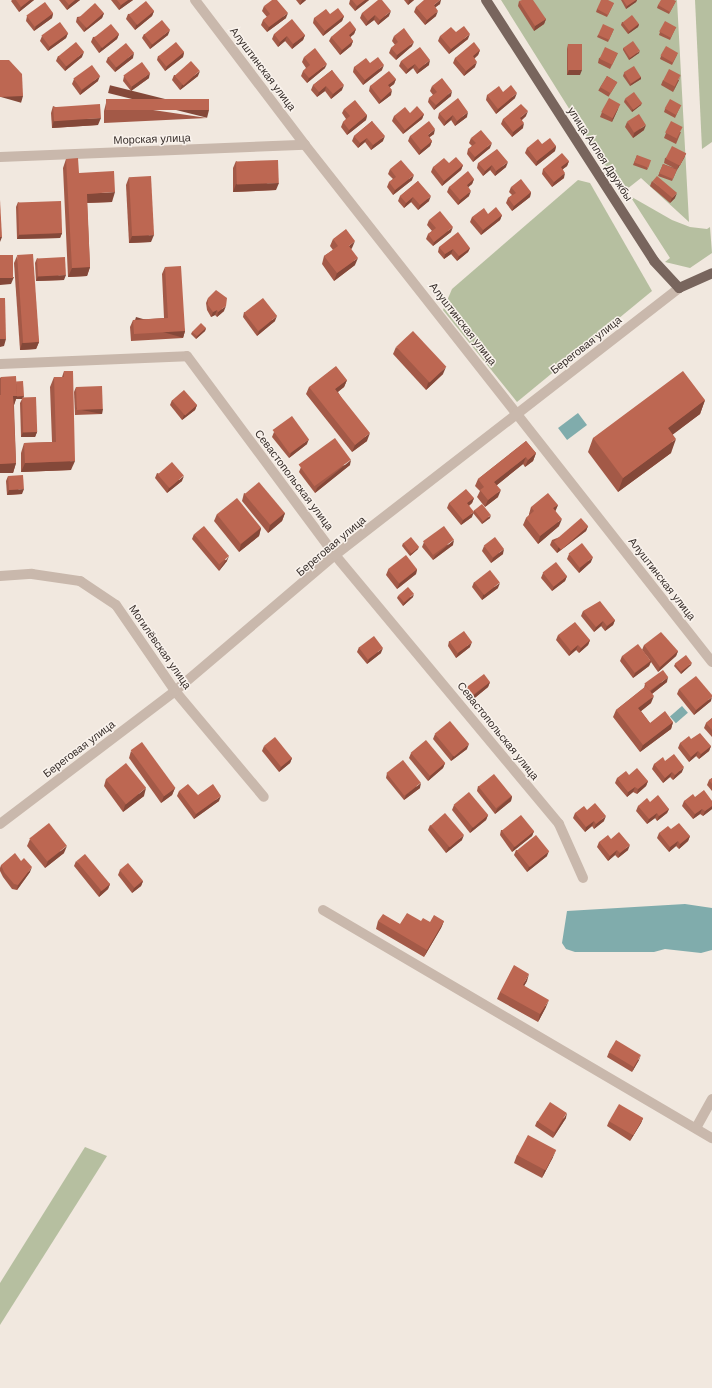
<!DOCTYPE html>
<meta charset="utf-8">
<style>
body{margin:0}
#map{position:relative;width:712px;height:1388px;overflow:hidden;background:#f1e8df;font-family:Arial,sans-serif}
div>[style]{position:absolute}
[style*='--x']{left:calc(var(--x)*1px);top:calc(var(--y)*1px);width:calc(var(--w)*1px);rotate:calc(var(--a)*1deg)}
.green>*{inset:0;background:#b6bfa0}
.water>*{inset:0;background:#80acac;transform-origin:0 0}
.minor>*{height:10px;margin:-5px;padding:0 5px;transform-origin:5px;border-radius:5px;background:#c9b8ac}
.major>*{height:10px;margin:-5px;padding:0 5px;transform-origin:5px;border-radius:5px;background:#78655d}
.wall>*{inset:0;background:#a35947;transform-origin:0 0}
.shaded-wall>*{inset:0;background:#844839;transform-origin:0 0}
.building>*{inset:0;background:#bd6752;transform-origin:0 0}
span{translate:-50% -50%;white-space:nowrap;text-align:center;line-height:1.15;-webkit-text-stroke:3px #f9f2ec;paint-order:stroke}
.street-label{font-size:11px;color:#372e2a}
</style>
<div id="map">
<div class="green">
<i style="clip-path:polygon(501px 0,677px 0,689px 222px,641px 178px,622px 193px)"></i>
<i style="clip-path:polygon(695px 0,712px 0,712px 142px,702px 149px)"></i>
<i style="clip-path:polygon(578px 180px,590px 183px,652px 291px,517px 402px,443px 310px,452px 289px)"></i>
<i style="clip-path:polygon(630px 196px,672px 220px,690px 227px,707px 229px,710px 227px,712px 253px,690px 268px,665px 262px,670px 258px)"></i>
<i style="clip-path:polygon(85px 1147px,107px 1156px,0 1325px,0 1283px)"></i>
</div>
<div class="water">
<i style="left:578px;top:413px;width:15px;height:25px;rotate:53deg"></i>
<i style="left:682px;top:706px;width:9px;height:16px;rotate:49deg"></i>
<i style="clip-path:polygon(685px 904px,712px 908px,712px 950px,701px 953px,665px 949px,654px 952px,575px 952px,566px 949px,562px 943px,567px 911px)"></i>
</div>
<div class="minor">
<i style="--x:195;--y:0;--w:182;--a:52.8"></i>
<i style="--x:305;--y:145;--w:658;--a:51.79"></i>
<i style="--x:0;--y:157;--w:305;--a:-2.3"></i>
<i style="--x:0;--y:364;--w:187;--a:-2.4"></i>
<i style="--x:187;--y:356;--w:248;--a:53.4"></i>
<i style="--x:335;--y:555;--w:350;--a:50.2"></i>
<i style="--x:559;--y:824;--w:59;--a:66"></i>
<i style="--x:0;--y:576;--w:32;--a:-4"></i>
<i style="--x:32;--y:574;--w:49;--a:8.3"></i>
<i style="--x:80;--y:581;--w:43;--a:33.7"></i>
<i style="--x:116;--y:605;--w:104;--a:55.5"></i>
<i style="--x:175;--y:691;--w:138;--a:50"></i>
<i style="--x:0;--y:824;--w:220;--a:-37.2"></i>
<i style="--x:175;--y:691;--w:210;--a:-40.4"></i>
<i style="--x:335;--y:555;--w:435;--a:-37.8"></i>
<i style="--x:323;--y:910;--w:451;--a:30.4"></i>
<i style="--x:696;--y:1128;--w:33;--a:-61"></i>
</div>
<div class="major">
<i style="--x:486;--y:0;--w:310;--a:57.2"></i>
<i style="--x:654;--y:261;--w:37;--a:47"></i>
<i style="--x:679;--y:288;--w:36;--a:-24"></i>
</div>
<div class="wall">
<i style="clip-path:polygon(12px 0,34px 0,19px 12px,11px 1px)"></i>
<i style="clip-path:polygon(59px 0,80px 0,67px 10px)"></i>
<i style="clip-path:polygon(111px 0,133px 0,119px 10px)"></i>
<i style="clip-path:polygon(296px 0,306px 0,300px 5px)"></i>
<i style="clip-path:polygon(350px 0,369px 0,355px 11px,349px 4px)"></i>
<i style="clip-path:polygon(404px 0,414px 0,408px 5px)"></i>
<i style="clip-path:polygon(621px 0,637px 0,636px 2px,626px 9px)"></i>
<i style="clip-path:polygon(519px 1px,546px 19px,544px 24px,534px 31px,518px 6px)"></i>
<i style="clip-path:polygon(676px 1px,669px 14px,657px 8px,658px 5px)"></i>
<i style="clip-path:polygon(614px 3px,607px 17px,596px 12px,597px 9px)"></i>
<i style="clip-path:polygon(440px 4px,435px 7px,436px 16px,425px 25px,414px 12px,416px 7px)"></i>
<i style="clip-path:polygon(264px 6px,286px 18px,267px 32px,261px 25px,263px 20px,267px 17px,262px 11px)"></i>
<i style="clip-path:polygon(154px 11px,152px 16px,135px 30px,126px 19px,128px 14px)"></i>
<i style="clip-path:polygon(53px 13px,52px 18px,34px 31px,26px 21px,27px 16px)"></i>
<i style="clip-path:polygon(104px 13px,102px 18px,84px 32px,76px 22px,77px 17px)"></i>
<i style="clip-path:polygon(362px 13px,389px 16px,378px 25px,374px 20px,366px 26px,360px 18px)"></i>
<i style="clip-path:polygon(330px 14px,344px 16px,342px 21px,323px 36px,313px 23px,314px 18px)"></i>
<i style="clip-path:polygon(622px 22px,639px 24px,638px 27px,628px 34px,621px 25px)"></i>
<i style="clip-path:polygon(676px 27px,670px 40px,659px 35px,660px 32px)"></i>
<i style="clip-path:polygon(356px 29px,354px 34px,350px 37px,353px 41px,351px 46px,340px 55px,329px 41px,331px 37px)"></i>
<i style="clip-path:polygon(614px 29px,608px 42px,597px 37px,598px 35px)"></i>
<i style="clip-path:polygon(68px 33px,66px 38px,48px 51px,40px 41px,42px 36px)"></i>
<i style="clip-path:polygon(119px 34px,117px 39px,99px 53px,91px 42px,93px 37px)"></i>
<i style="clip-path:polygon(144px 34px,168px 35px,150px 49px,142px 38px)"></i>
<i style="clip-path:polygon(274px 34px,305px 35px,303px 40px,292px 49px,285px 41px,278px 47px,272px 39px)"></i>
<i style="clip-path:polygon(394px 36px,412px 46px,396px 60px,389px 53px,391px 48px,395px 45px,392px 41px)"></i>
<i style="clip-path:polygon(440px 36px,468px 39px,449px 54px,438px 41px)"></i>
<i style="clip-path:polygon(568px 44px,580px 75px,567px 75px,567px 49px)"></i>
<i style="clip-path:polygon(623px 48px,639px 53px,629px 60px,623px 50px)"></i>
<i style="clip-path:polygon(480px 50px,478px 55px,474px 59px,475px 67px,464px 76px,453px 63px,455px 58px)"></i>
<i style="clip-path:polygon(184px 52px,183px 57px,165px 71px,157px 60px,158px 56px)"></i>
<i style="clip-path:polygon(618px 53px,610px 69px,598px 63px,599px 58px)"></i>
<i style="clip-path:polygon(677px 55px,672px 65px,660px 59px,661px 56px)"></i>
<i style="clip-path:polygon(58px 56px,82px 57px,65px 71px,56px 61px)"></i>
<i style="clip-path:polygon(108px 57px,133px 58px,115px 72px,106px 62px)"></i>
<i style="clip-path:polygon(304px 57px,325px 68px,307px 83px,301px 76px,303px 71px,306px 68px,302px 62px)"></i>
<i style="clip-path:polygon(401px 61px,429px 65px,417px 74px,413px 68px,406px 74px,399px 66px)"></i>
<i style="clip-path:polygon(370px 63px,382px 70px,363px 85px,353px 72px,354px 67px)"></i>
<i style="clip-path:polygon(332px 70px,342px 90px,331px 99px,325px 91px,317px 97px,311px 90px,313px 85px)"></i>
<i style="clip-path:polygon(624px 73px,641px 77px,641px 79px,630px 86px,623px 76px)"></i>
<i style="clip-path:polygon(174px 75px,198px 76px,180px 90px,172px 80px)"></i>
<i style="clip-path:polygon(124px 76px,149px 78px,131px 91px,123px 81px)"></i>
<i style="left:607px;top:76px;width:12px;height:17px;rotate:31deg"></i>
<i style="clip-path:polygon(74px 79px,98px 81px,80px 95px,72px 84px)"></i>
<i style="clip-path:polygon(396px 79px,394px 84px,390px 87px,391px 95px,379px 104px,369px 91px,370px 86px)"></i>
<i style="clip-path:polygon(663px 80px,679px 80px,673px 92px,661px 85px)"></i>
<i style="clip-path:polygon(432px 86px,451px 96px,434px 110px,428px 102px,429px 98px,433px 95px,430px 91px)"></i>
<i style="clip-path:polygon(503px 92px,515px 98px,496px 114px,486px 100px,487px 95px)"></i>
<i style="clip-path:polygon(625px 99px,641px 105px,632px 112px,624px 102px)"></i>
<i style="clip-path:polygon(106px 103px,207px 118px,104px 123px,104px 111px)"></i>
<i style="clip-path:polygon(53px 106px,98px 125px,52px 128px,51px 113px)"></i>
<i style="clip-path:polygon(680px 107px,675px 118px,664px 112px,665px 109px)"></i>
<i style="clip-path:polygon(344px 109px,367px 115px,366px 120px,347px 135px,341px 127px,343px 122px,346px 119px,342px 113px)"></i>
<i style="clip-path:polygon(618px 109px,612px 122px,600px 117px,602px 112px)"></i>
<i style="clip-path:polygon(410px 113px,424px 114px,422px 119px,403px 134px,392px 121px,394px 116px)"></i>
<i style="clip-path:polygon(439px 113px,467px 117px,455px 126px,451px 120px,444px 126px,438px 118px)"></i>
<i style="clip-path:polygon(526px 116px,522px 120px,523px 128px,512px 137px,501px 124px,503px 119px)"></i>
<i style="clip-path:polygon(372px 121px,383px 141px,371px 150px,365px 142px,358px 148px,352px 141px,354px 136px)"></i>
<i style="clip-path:polygon(627px 122px,644px 130px,633px 138px,625px 127px)"></i>
<i style="clip-path:polygon(681px 132px,676px 144px,664px 138px,666px 133px)"></i>
<i style="clip-path:polygon(434px 134px,429px 137px,432px 141px,430px 146px,419px 155px,408px 141px,410px 136px)"></i>
<i style="clip-path:polygon(471px 138px,490px 148px,473px 162px,467px 154px,468px 149px,472px 146px,469px 143px)"></i>
<i style="clip-path:polygon(542px 144px,556px 146px,555px 151px,536px 166px,525px 153px,527px 148px)"></i>
<i style="clip-path:polygon(686px 153px,684px 158px,677px 170px,672px 181px,658px 176px,663px 164px,674px 168px,664px 163px,665px 158px)"></i>
<i style="clip-path:polygon(637px 155px,648px 168px,647px 170px,633px 165px)"></i>
<i style="clip-path:polygon(66px 159px,79px 173px,112px 202px,87px 203px,90px 267px,87px 276px,68px 277px,63px 168px)"></i>
<i style="clip-path:polygon(236px 161px,276px 190px,233px 192px,233px 168px)"></i>
<i style="clip-path:polygon(569px 161px,567px 166px,563px 169px,564px 178px,552px 187px,542px 174px,543px 169px)"></i>
<i style="clip-path:polygon(449px 163px,463px 165px,461px 170px,442px 186px,431px 172px,433px 167px)"></i>
<i style="clip-path:polygon(478px 163px,506px 167px,495px 176px,490px 170px,483px 176px,477px 168px)"></i>
<i style="clip-path:polygon(390px 169px,412px 180px,393px 195px,387px 187px,389px 182px,393px 179px,388px 174px)"></i>
<i style="clip-path:polygon(129px 177px,151px 242px,129px 243px,126px 185px)"></i>
<i style="clip-path:polygon(474px 179px,472px 184px,468px 187px,469px 196px,458px 205px,447px 192px,449px 187px)"></i>
<i style="clip-path:polygon(418px 181px,429px 201px,418px 210px,411px 202px,404px 208px,398px 201px,400px 196px)"></i>
<i style="clip-path:polygon(652px 181px,675px 198px,670px 203px,650px 186px)"></i>
<i style="clip-path:polygon(511px 187px,531px 192px,530px 197px,512px 211px,506px 203px,508px 198px,512px 195px,509px 192px)"></i>
<i style="clip-path:polygon(18px 202px,62px 233px,60px 238px,17px 239px,16px 207px)"></i>
<i style="clip-path:polygon(502px 215px,500px 220px,481px 235px,470px 222px,472px 217px)"></i>
<i style="clip-path:polygon(429px 220px,451px 232px,433px 246px,426px 239px,428px 234px,432px 231px,427px 225px)"></i>
<i style="clip-path:polygon(333px 239px,352px 248px,351px 249px,355px 265px,334px 281px,322px 264px,324px 256px,333px 250px,330px 246px)"></i>
<i style="clip-path:polygon(439px 247px,470px 248px,468px 252px,457px 261px,451px 254px,444px 259px,438px 252px)"></i>
<i style="clip-path:polygon(17px 256px,39px 342px,36px 349px,20px 350px,14px 263px)"></i>
<i style="clip-path:polygon(37px 258px,64px 280px,36px 281px,35px 263px)"></i>
<i style="clip-path:polygon(165px 267px,185px 331px,183px 338px,131px 341px,130px 327px,133px 320px,164px 318px,162px 274px)"></i>
<i style="clip-path:polygon(208px 298px,224px 311px,217px 317px,215px 315px,211px 317px,207px 310px,206px 303px)"></i>
<i style="clip-path:polygon(244px 312px,275px 321px,257px 336px,243px 317px)"></i>
<i style="clip-path:polygon(206px 328px,205px 331px,196px 339px,191px 334px,192px 332px)"></i>
<i style="clip-path:polygon(396px 347px,443px 374px,426px 390px,393px 354px)"></i>
<i style="clip-path:polygon(64px 371px,71px 470px,21px 472px,21px 453px,24px 443px,52px 442px,50px 387px,54px 377px,62px 377px)"></i>
<i style="clip-path:polygon(1px 377px,16px 382px,37px 432px,35px 437px,21px 437px,20px 403px,22px 399px,16px 399px,14px 405px,16px 463px,13px 473px,0 473px,0 378px)"></i>
<i style="clip-path:polygon(347px 380px,344px 387px,338px 392px,367px 441px,352px 452px,306px 394px,309px 387px)"></i>
<i style="clip-path:polygon(76px 387px,102px 414px,75px 415px,74px 392px)"></i>
<i style="clip-path:polygon(172px 400px,197px 405px,195px 410px,182px 420px,170px 405px)"></i>
<i style="clip-path:polygon(705px 400px,700px 414px,673px 434px,671px 453px,618px 492px,588px 452px,593px 438px)"></i>
<i style="clip-path:polygon(274px 432px,307px 444px,289px 458px,272px 437px)"></i>
<i style="clip-path:polygon(526px 441px,536px 453px,533px 461px,525px 467px,523px 464px,497px 485px,498px 497px,485px 507px,477px 497px,480px 491px,475px 486px,478px 479px)"></i>
<i style="clip-path:polygon(350px 465px,315px 493px,299px 472px,301px 467px)"></i>
<i style="clip-path:polygon(157px 473px,182px 481px,167px 493px,155px 478px)"></i>
<i style="clip-path:polygon(8px 476px,22px 494px,7px 495px,6px 481px)"></i>
<i style="clip-path:polygon(244px 493px,285px 513px,282px 521px,268px 533px,242px 501px)"></i>
<i style="clip-path:polygon(474px 498px,472px 503px,469px 506px,472px 517px,461px 525px,447px 508px,449px 503px)"></i>
<i style="clip-path:polygon(558px 505px,555px 511px,559px 526px,538px 544px,523px 525px,526px 518px,529px 515px,529px 514px,531px 507px)"></i>
<i style="clip-path:polygon(474px 510px,490px 518px,482px 524px,473px 513px)"></i>
<i style="clip-path:polygon(217px 514px,261px 528px,259px 536px,239px 552px,214px 521px)"></i>
<i style="clip-path:polygon(588px 526px,586px 531px,557px 553px,550px 545px,552px 540px)"></i>
<i style="clip-path:polygon(194px 534px,227px 561px,219px 571px,192px 539px)"></i>
<i style="clip-path:polygon(424px 542px,453px 545px,433px 560px,422px 547px)"></i>
<i style="clip-path:polygon(403px 543px,418px 549px,410px 556px,402px 546px)"></i>
<i style="clip-path:polygon(484px 546px,503px 554px,491px 563px,482px 551px)"></i>
<i style="clip-path:polygon(569px 554px,591px 562px,579px 573px,567px 559px)"></i>
<i style="clip-path:polygon(417px 569px,416px 574px,397px 589px,386px 575px,388px 570px)"></i>
<i style="clip-path:polygon(543px 573px,567px 576px,565px 581px,552px 591px,541px 578px)"></i>
<i style="clip-path:polygon(474px 582px,498px 588px,482px 600px,472px 587px)"></i>
<i style="clip-path:polygon(398px 596px,413px 597px,403px 606px,397px 598px)"></i>
<i style="clip-path:polygon(583px 611px,615px 620px,613px 625px,605px 631px,601px 626px,594px 632px,581px 616px)"></i>
<i style="clip-path:polygon(558px 635px,590px 640px,588px 645px,579px 653px,576px 650px,569px 656px,556px 640px)"></i>
<i style="clip-path:polygon(449px 641px,470px 647px,456px 658px,448px 646px)"></i>
<i style="clip-path:polygon(644px 645px,678px 651px,676px 656px,658px 672px,651px 662px,649px 666px,633px 678px,620px 661px,622px 656px,650px 660px,642px 650px)"></i>
<i style="clip-path:polygon(359px 647px,381px 653px,367px 664px,357px 652px)"></i>
<i style="clip-path:polygon(675px 664px,691px 665px,681px 674px,674px 666px)"></i>
<i style="clip-path:polygon(490px 682px,488px 687px,471px 701px,465px 693px,467px 688px)"></i>
<i style="clip-path:polygon(667px 682px,652px 694px,651px 703px,641px 711px,650px 723px,673px 722px,671px 729px,640px 752px,613px 717px,616px 710px,644px 688px,645px 684px)"></i>
<i style="clip-path:polygon(679px 689px,711px 701px,694px 715px,677px 694px)"></i>
<i style="clip-path:polygon(712px 718px,712px 737px,704px 728px,706px 723px)"></i>
<i style="clip-path:polygon(435px 734px,467px 749px,451px 761px,433px 739px)"></i>
<i style="clip-path:polygon(691px 739px,711px 746px,709px 751px,699px 759px,696px 756px,689px 762px,678px 748px,680px 743px)"></i>
<i style="clip-path:polygon(264px 746px,292px 758px,290px 763px,279px 772px,262px 751px)"></i>
<i style="clip-path:polygon(131px 751px,175px 788px,172px 795px,161px 803px,129px 758px)"></i>
<i style="clip-path:polygon(411px 753px,445px 763px,443px 768px,428px 781px,409px 758px)"></i>
<i style="clip-path:polygon(665px 761px,682px 772px,673px 780px,670px 777px,663px 783px,652px 769px,654px 764px)"></i>
<i style="clip-path:polygon(387px 773px,420px 788px,404px 800px,386px 778px)"></i>
<i style="clip-path:polygon(629px 775px,648px 781px,646px 786px,637px 794px,633px 792px,627px 797px,615px 783px,617px 778px)"></i>
<i style="clip-path:polygon(712px 778px,712px 791px,707px 785px,709px 780px)"></i>
<i style="clip-path:polygon(106px 779px,144px 796px,123px 812px,104px 786px)"></i>
<i style="clip-path:polygon(478px 786px,512px 796px,511px 801px,495px 814px,477px 791px)"></i>
<i style="clip-path:polygon(179px 791px,198px 795px,219px 801px,194px 819px,177px 796px)"></i>
<i style="clip-path:polygon(695px 797px,712px 801px,712px 809px,703px 816px,700px 814px,693px 819px,682px 806px,684px 801px)"></i>
<i style="clip-path:polygon(650px 802px,669px 809px,667px 813px,657px 821px,655px 818px,647px 824px,636px 811px,638px 806px)"></i>
<i style="clip-path:polygon(454px 805px,488px 815px,486px 820px,470px 833px,452px 810px)"></i>
<i style="clip-path:polygon(587px 810px,604px 821px,594px 829px,592px 826px,585px 832px,573px 818px,575px 813px)"></i>
<i style="clip-path:polygon(430px 825px,462px 840px,446px 853px,428px 830px)"></i>
<i style="clip-path:polygon(671px 829px,690px 836px,688px 841px,679px 849px,676px 846px,669px 852px,657px 838px,659px 833px)"></i>
<i style="clip-path:polygon(501px 830px,534px 831px,532px 836px,512px 852px,500px 835px)"></i>
<i style="clip-path:polygon(30px 839px,64px 853px,45px 868px,27px 846px)"></i>
<i style="clip-path:polygon(611px 839px,628px 850px,618px 858px,615px 855px,608px 861px,597px 847px,599px 842px)"></i>
<i style="clip-path:polygon(516px 850px,547px 856px,527px 872px,514px 855px)"></i>
<i style="clip-path:polygon(76px 861px,110px 884px,108px 889px,99px 897px,74px 866px)"></i>
<i style="clip-path:polygon(1px 865px,30px 872px,17px 890px,12px 889px,3px 877px,0 871px,0 868px)"></i>
<i style="clip-path:polygon(120px 870px,143px 881px,141px 886px,132px 893px,118px 875px)"></i>
<i style="clip-path:polygon(378px 921px,400px 924px,421px 921px,430px 922px,444px 921px,441px 928px,424px 957px,376px 929px)"></i>
<i style="clip-path:polygon(527px 981px,524px 986px,546px 1007px,538px 1022px,497px 999px,500px 992px)"></i>
<i style="clip-path:polygon(609px 1052px,639px 1060px,632px 1072px,607px 1057px)"></i>
<i style="clip-path:polygon(566px 1118px,553px 1138px,535px 1126px,537px 1121px)"></i>
<i style="clip-path:polygon(643px 1118px,641px 1123px,630px 1141px,607px 1126px,609px 1121px)"></i>
<i style="clip-path:polygon(517px 1155px,553px 1157px,542px 1178px,514px 1163px)"></i>
</div>
<div class="shaded-wall">
<i style="clip-path:polygon(30px 0,34px 0,19px 12px,21px 7px)"></i>
<i style="clip-path:polygon(75px 0,80px 0,67px 10px,69px 5px)"></i>
<i style="clip-path:polygon(128px 0,133px 0,119px 10px,121px 5px)"></i>
<i style="clip-path:polygon(302px 0,306px 0,300px 5px)"></i>
<i style="clip-path:polygon(365px 0,369px 0,355px 11px,357px 6px)"></i>
<i style="clip-path:polygon(409px 0,414px 0,408px 5px)"></i>
<i style="clip-path:polygon(440px 0,441px 0,440px 4px,432px 10px,434px 5px)"></i>
<i style="clip-path:polygon(636px 0,637px 0,636px 2px,626px 9px,627px 6px)"></i>
<i style="clip-path:polygon(154px 11px,152px 16px,135px 30px,136px 25px)"></i>
<i style="clip-path:polygon(391px 11px,389px 16px,378px 25px,380px 20px)"></i>
<i style="clip-path:polygon(438px 11px,436px 16px,425px 25px,427px 20px)"></i>
<i style="clip-path:polygon(53px 13px,52px 18px,34px 31px,36px 26px)"></i>
<i style="clip-path:polygon(104px 13px,102px 18px,84px 32px,86px 27px)"></i>
<i style="clip-path:polygon(288px 13px,286px 18px,267px 32px,269px 27px)"></i>
<i style="clip-path:polygon(375px 15px,374px 20px,366px 26px,368px 21px)"></i>
<i style="clip-path:polygon(344px 16px,342px 21px,323px 36px,325px 31px)"></i>
<i style="clip-path:polygon(546px 19px,544px 24px,534px 31px,535px 26px)"></i>
<i style="clip-path:polygon(639px 24px,638px 27px,628px 34px,629px 32px)"></i>
<i style="clip-path:polygon(356px 29px,354px 34px,347px 40px,349px 35px)"></i>
<i style="clip-path:polygon(170px 30px,168px 35px,150px 49px,152px 44px)"></i>
<i style="clip-path:polygon(68px 33px,66px 38px,48px 51px,50px 46px)"></i>
<i style="clip-path:polygon(119px 34px,117px 39px,99px 53px,101px 48px)"></i>
<i style="clip-path:polygon(470px 34px,468px 39px,449px 54px,451px 49px)"></i>
<i style="clip-path:polygon(305px 35px,303px 40px,292px 49px,293px 44px)"></i>
<i style="clip-path:polygon(287px 36px,285px 41px,278px 47px,280px 42px)"></i>
<i style="clip-path:polygon(353px 41px,351px 46px,340px 55px,342px 50px)"></i>
<i style="clip-path:polygon(414px 42px,412px 46px,396px 60px,397px 55px)"></i>
<i style="clip-path:polygon(480px 50px,478px 55px,471px 61px,473px 56px)"></i>
<i style="clip-path:polygon(640px 51px,639px 53px,629px 60px,630px 58px)"></i>
<i style="clip-path:polygon(84px 52px,82px 57px,65px 71px,66px 66px)"></i>
<i style="clip-path:polygon(184px 52px,183px 57px,165px 71px,167px 66px)"></i>
<i style="clip-path:polygon(134px 53px,133px 58px,115px 72px,116px 67px)"></i>
<i style="clip-path:polygon(430px 60px,429px 65px,417px 74px,419px 69px)"></i>
<i style="clip-path:polygon(477px 62px,475px 67px,464px 76px,466px 71px)"></i>
<i style="clip-path:polygon(327px 64px,325px 68px,307px 83px,309px 78px)"></i>
<i style="clip-path:polygon(415px 64px,413px 68px,406px 74px,408px 69px)"></i>
<i style="clip-path:polygon(384px 65px,382px 70px,363px 85px,365px 80px)"></i>
<i style="clip-path:polygon(569px 70px,582px 70px,580px 75px,567px 75px)"></i>
<i style="clip-path:polygon(200px 71px,198px 76px,180px 90px,182px 85px)"></i>
<i style="clip-path:polygon(150px 73px,149px 78px,131px 91px,132px 86px)"></i>
<i style="clip-path:polygon(681px 75px,679px 80px,673px 92px,675px 87px)"></i>
<i style="clip-path:polygon(100px 76px,98px 81px,80px 95px,82px 90px)"></i>
<i style="clip-path:polygon(641px 77px,641px 79px,630px 86px,631px 84px)"></i>
<i style="clip-path:polygon(396px 79px,394px 84px,386px 90px,388px 85px)"></i>
<i style="clip-path:polygon(344px 85px,342px 90px,331px 99px,333px 94px)"></i>
<i style="clip-path:polygon(326px 86px,325px 91px,317px 97px,319px 92px)"></i>
<i style="clip-path:polygon(392px 90px,391px 95px,379px 104px,381px 100px)"></i>
<i style="clip-path:polygon(452px 91px,451px 96px,434px 110px,436px 105px)"></i>
<i style="clip-path:polygon(517px 93px,515px 98px,496px 114px,498px 109px)"></i>
<i style="left:23px;top:96px;width:7px;height:23px;rotate:106deg"></i>
<i style="clip-path:polygon(642px 103px,641px 105px,632px 112px,632px 110px)"></i>
<i style="clip-path:polygon(620px 104px,618px 109px,612px 122px,613px 117px)"></i>
<i style="left:209px;top:110px;width:8px;height:102px;rotate:104deg"></i>
<i style="clip-path:polygon(528px 111px,526px 116px,518px 123px,520px 118px)"></i>
<i style="clip-path:polygon(468px 112px,467px 117px,455px 126px,457px 121px)"></i>
<i style="clip-path:polygon(424px 114px,422px 119px,403px 134px,405px 130px)"></i>
<i style="clip-path:polygon(367px 115px,366px 120px,347px 135px,349px 130px)"></i>
<i style="clip-path:polygon(453px 115px,451px 120px,444px 126px,446px 121px)"></i>
<i style="clip-path:polygon(101px 118px,98px 125px,52px 128px,54px 120px)"></i>
<i style="clip-path:polygon(524px 123px,523px 128px,512px 137px,513px 132px)"></i>
<i style="clip-path:polygon(646px 125px,644px 130px,633px 138px,634px 133px)"></i>
<i style="clip-path:polygon(435px 129px,434px 134px,426px 140px,428px 135px)"></i>
<i style="clip-path:polygon(385px 136px,383px 141px,371px 150px,373px 145px)"></i>
<i style="clip-path:polygon(367px 138px,365px 142px,358px 148px,360px 143px)"></i>
<i style="clip-path:polygon(432px 141px,430px 146px,419px 155px,421px 150px)"></i>
<i style="clip-path:polygon(492px 143px,490px 148px,473px 162px,475px 157px)"></i>
<i style="clip-path:polygon(556px 146px,555px 151px,536px 166px,537px 161px)"></i>
<i style="clip-path:polygon(686px 153px,684px 158px,677px 170px,679px 165px)"></i>
<i style="clip-path:polygon(569px 161px,567px 166px,559px 172px,561px 167px)"></i>
<i style="clip-path:polygon(508px 162px,506px 167px,495px 176px,496px 171px)"></i>
<i style="clip-path:polygon(463px 165px,461px 170px,442px 186px,444px 181px)"></i>
<i style="clip-path:polygon(492px 165px,490px 170px,483px 176px,485px 171px)"></i>
<i style="clip-path:polygon(565px 173px,564px 178px,552px 187px,554px 182px)"></i>
<i style="clip-path:polygon(414px 175px,412px 180px,393px 195px,395px 190px)"></i>
<i style="clip-path:polygon(474px 179px,472px 184px,465px 190px,467px 185px)"></i>
<i style="clip-path:polygon(279px 183px,276px 190px,233px 192px,236px 184px)"></i>
<i style="clip-path:polygon(471px 191px,469px 196px,458px 205px,460px 200px)"></i>
<i style="clip-path:polygon(115px 192px,112px 202px,83px 203px,87px 194px)"></i>
<i style="clip-path:polygon(531px 192px,530px 197px,512px 211px,514px 206px)"></i>
<i style="clip-path:polygon(677px 193px,675px 198px,670px 203px,672px 198px)"></i>
<i style="clip-path:polygon(431px 196px,429px 201px,418px 210px,420px 205px)"></i>
<i style="clip-path:polygon(413px 197px,411px 202px,404px 208px,406px 203px)"></i>
<i style="clip-path:polygon(502px 215px,500px 220px,481px 235px,483px 230px)"></i>
<i style="clip-path:polygon(453px 227px,451px 232px,433px 246px,434px 242px)"></i>
<i style="clip-path:polygon(62px 233px,60px 238px,17px 239px,19px 235px)"></i>
<i style="clip-path:polygon(154px 235px,151px 242px,129px 243px,132px 236px)"></i>
<i style="clip-path:polygon(0 237px,2px 237px,0 242px)"></i>
<i style="clip-path:polygon(355px 241px,352px 248px,346px 253px,349px 246px)"></i>
<i style="clip-path:polygon(470px 248px,468px 252px,457px 261px,459px 256px)"></i>
<i style="clip-path:polygon(453px 249px,451px 254px,444px 259px,445px 254px)"></i>
<i style="clip-path:polygon(358px 258px,355px 265px,334px 281px,337px 273px)"></i>
<i style="clip-path:polygon(90px 267px,87px 276px,68px 277px,72px 268px)"></i>
<i style="clip-path:polygon(66px 275px,64px 280px,36px 281px,38px 276px)"></i>
<i style="clip-path:polygon(14px 277px,11px 284px,0 285px,0 278px)"></i>
<i style="clip-path:polygon(226px 306px,224px 311px,217px 317px,218px 312px)"></i>
<i style="clip-path:polygon(217px 310px,215px 315px,211px 317px,213px 312px)"></i>
<i style="clip-path:polygon(277px 316px,275px 321px,257px 336px,259px 331px)"></i>
<i style="clip-path:polygon(206px 328px,205px 331px,196px 339px,197px 336px)"></i>
<i style="left:185px;top:331px;width:7px;height:51px;rotate:106deg"></i>
<i style="clip-path:polygon(0 339px,6px 339px,4px 346px,0 347px)"></i>
<i style="clip-path:polygon(39px 342px,36px 349px,20px 350px,22px 343px)"></i>
<i style="clip-path:polygon(446px 367px,443px 374px,426px 390px,428px 383px)"></i>
<i style="clip-path:polygon(347px 380px,344px 387px,332px 396px,335px 389px)"></i>
<i style="clip-path:polygon(13px 396px,24px 396px,23px 399px,16px 399px,14px 405px)"></i>
<i style="clip-path:polygon(705px 400px,700px 414px,663px 442px,668px 428px)"></i>
<i style="clip-path:polygon(197px 405px,195px 410px,182px 420px,184px 415px)"></i>
<i style="left:103px;top:409px;width:5px;height:26px;rotate:101deg"></i>
<i style="clip-path:polygon(23px 432px,37px 432px,35px 437px,21px 437px)"></i>
<i style="clip-path:polygon(370px 433px,367px 441px,352px 452px,355px 445px)"></i>
<i style="clip-path:polygon(309px 439px,307px 444px,289px 458px,291px 453px)"></i>
<i style="clip-path:polygon(676px 439px,671px 453px,618px 492px,623px 478px)"></i>
<i style="clip-path:polygon(536px 453px,533px 461px,525px 467px,528px 460px)"></i>
<i style="clip-path:polygon(526px 457px,523px 464px,492px 489px,494px 482px)"></i>
<i style="clip-path:polygon(351px 460px,350px 465px,315px 493px,317px 488px)"></i>
<i style="clip-path:polygon(75px 461px,71px 470px,21px 472px,25px 463px)"></i>
<i style="clip-path:polygon(16px 463px,13px 473px,0 473px,0 464px)"></i>
<i style="clip-path:polygon(184px 476px,182px 481px,167px 493px,169px 488px)"></i>
<i style="clip-path:polygon(24px 489px,22px 494px,7px 495px,9px 490px)"></i>
<i style="clip-path:polygon(501px 490px,498px 497px,485px 507px,488px 500px)"></i>
<i style="clip-path:polygon(474px 498px,472px 503px,465px 508px,467px 503px)"></i>
<i style="clip-path:polygon(558px 505px,555px 512px,553px 508px)"></i>
<i style="clip-path:polygon(474px 512px,472px 517px,461px 525px,463px 520px)"></i>
<i style="clip-path:polygon(285px 513px,282px 521px,268px 533px,270px 525px)"></i>
<i style="clip-path:polygon(491px 515px,490px 518px,482px 524px,483px 522px)"></i>
<i style="clip-path:polygon(562px 519px,559px 526px,538px 544px,540px 536px)"></i>
<i style="clip-path:polygon(588px 526px,586px 531px,557px 553px,558px 548px)"></i>
<i style="clip-path:polygon(261px 528px,259px 536px,239px 552px,241px 544px)"></i>
<i style="clip-path:polygon(454px 540px,453px 545px,433px 560px,435px 556px)"></i>
<i style="clip-path:polygon(419px 547px,418px 549px,410px 556px,411px 553px)"></i>
<i style="clip-path:polygon(504px 549px,503px 554px,491px 563px,493px 558px)"></i>
<i style="clip-path:polygon(229px 556px,227px 561px,219px 571px,221px 567px)"></i>
<i style="clip-path:polygon(593px 557px,591px 562px,579px 573px,580px 568px)"></i>
<i style="clip-path:polygon(417px 569px,416px 574px,397px 589px,399px 584px)"></i>
<i style="clip-path:polygon(567px 576px,565px 581px,552px 591px,554px 586px)"></i>
<i style="clip-path:polygon(500px 583px,498px 588px,482px 600px,483px 595px)"></i>
<i style="clip-path:polygon(414px 594px,413px 597px,403px 606px,404px 603px)"></i>
<i style="clip-path:polygon(615px 620px,613px 625px,605px 631px,607px 626px)"></i>
<i style="clip-path:polygon(603px 621px,601px 626px,594px 632px,596px 627px)"></i>
<i style="clip-path:polygon(590px 640px,588px 645px,579px 653px,581px 648px)"></i>
<i style="clip-path:polygon(472px 642px,470px 647px,456px 658px,458px 653px)"></i>
<i style="clip-path:polygon(578px 645px,576px 650px,569px 656px,571px 651px)"></i>
<i style="clip-path:polygon(383px 648px,381px 653px,367px 664px,369px 659px)"></i>
<i style="clip-path:polygon(678px 651px,676px 656px,658px 672px,660px 667px)"></i>
<i style="clip-path:polygon(651px 661px,649px 666px,633px 678px,635px 673px)"></i>
<i style="clip-path:polygon(692px 663px,691px 665px,681px 674px,682px 671px)"></i>
<i style="clip-path:polygon(668px 677px,667px 682px,649px 696px,651px 691px)"></i>
<i style="clip-path:polygon(490px 682px,488px 687px,471px 701px,473px 696px)"></i>
<i style="clip-path:polygon(654px 696px,651px 703px,635px 716px,638px 708px)"></i>
<i style="clip-path:polygon(712px 697px,711px 701px,694px 715px,696px 710px)"></i>
<i style="clip-path:polygon(673px 722px,671px 729px,640px 752px,643px 745px)"></i>
<i style="clip-path:polygon(469px 744px,467px 749px,451px 761px,453px 756px)"></i>
<i style="clip-path:polygon(711px 746px,709px 751px,699px 759px,701px 754px)"></i>
<i style="clip-path:polygon(698px 751px,696px 756px,689px 762px,691px 757px)"></i>
<i style="clip-path:polygon(292px 758px,290px 763px,279px 772px,281px 767px)"></i>
<i style="clip-path:polygon(445px 763px,443px 768px,428px 781px,430px 776px)"></i>
<i style="clip-path:polygon(684px 767px,682px 772px,673px 780px,675px 775px)"></i>
<i style="clip-path:polygon(672px 772px,670px 777px,663px 783px,665px 778px)"></i>
<i style="clip-path:polygon(648px 781px,646px 786px,637px 794px,638px 789px)"></i>
<i style="clip-path:polygon(421px 783px,420px 788px,404px 800px,406px 795px)"></i>
<i style="clip-path:polygon(635px 787px,633px 792px,627px 797px,628px 792px)"></i>
<i style="clip-path:polygon(146px 788px,144px 796px,123px 812px,125px 805px)"></i>
<i style="clip-path:polygon(175px 788px,172px 795px,161px 803px,164px 796px)"></i>
<i style="clip-path:polygon(221px 796px,219px 801px,194px 819px,196px 814px)"></i>
<i style="clip-path:polygon(512px 796px,511px 801px,495px 814px,497px 809px)"></i>
<i style="clip-path:polygon(712px 806px,712px 809px,703px 816px,705px 811px)"></i>
<i style="clip-path:polygon(669px 809px,667px 813px,657px 821px,659px 816px)"></i>
<i style="clip-path:polygon(702px 809px,700px 814px,693px 819px,695px 814px)"></i>
<i style="clip-path:polygon(657px 813px,655px 818px,647px 824px,649px 819px)"></i>
<i style="clip-path:polygon(488px 815px,486px 820px,470px 833px,472px 828px)"></i>
<i style="clip-path:polygon(606px 816px,604px 821px,594px 829px,596px 824px)"></i>
<i style="clip-path:polygon(594px 821px,592px 826px,585px 832px,586px 827px)"></i>
<i style="clip-path:polygon(534px 831px,532px 836px,512px 852px,514px 847px)"></i>
<i style="clip-path:polygon(464px 835px,462px 840px,446px 853px,448px 848px)"></i>
<i style="clip-path:polygon(690px 836px,688px 841px,679px 849px,680px 844px)"></i>
<i style="clip-path:polygon(678px 841px,676px 846px,669px 852px,670px 847px)"></i>
<i style="clip-path:polygon(630px 845px,628px 850px,618px 858px,620px 853px)"></i>
<i style="clip-path:polygon(67px 846px,64px 853px,45px 868px,48px 861px)"></i>
<i style="clip-path:polygon(617px 850px,615px 855px,608px 861px,610px 856px)"></i>
<i style="clip-path:polygon(549px 851px,547px 856px,527px 872px,529px 867px)"></i>
<i style="clip-path:polygon(32px 867px,30px 872px,17px 890px,18px 885px)"></i>
<i style="clip-path:polygon(143px 881px,141px 886px,132px 893px,134px 888px)"></i>
<i style="clip-path:polygon(110px 884px,108px 889px,99px 897px,100px 892px)"></i>
<i style="clip-path:polygon(444px 921px,441px 928px,424px 957px,427px 950px)"></i>
<i style="clip-path:polygon(529px 974px,527px 981px,520px 993px,523px 985px)"></i>
<i style="clip-path:polygon(549px 1000px,546px 1007px,538px 1022px,540px 1014px)"></i>
<i style="clip-path:polygon(641px 1055px,639px 1060px,632px 1072px,634px 1067px)"></i>
<i style="clip-path:polygon(567px 1113px,566px 1118px,553px 1138px,555px 1133px)"></i>
<i style="clip-path:polygon(643px 1118px,641px 1123px,630px 1141px,632px 1136px)"></i>
<i style="clip-path:polygon(556px 1150px,553px 1157px,542px 1178px,544px 1171px)"></i>
</div>
<div class="building">
<i style="clip-path:polygon(16px 0,30px 0,21px 7px)"></i>
<i style="clip-path:polygon(65px 0,75px 0,69px 5px)"></i>
<i style="clip-path:polygon(117px 0,128px 0,121px 5px)"></i>
<i style="clip-path:polygon(272px 0,277px 0,288px 13px,269px 27px,263px 20px,270px 14px,264px 6px)"></i>
<i style="clip-path:polygon(352px 0,365px 0,357px 6px)"></i>
<i style="clip-path:polygon(378px 0,382px 0,391px 11px,380px 20px,375px 15px,368px 21px,362px 13px)"></i>
<i style="clip-path:polygon(424px 0,440px 0,434px 5px,438px 11px,427px 20px,416px 7px)"></i>
<i style="clip-path:polygon(522px 0,533px 0,546px 19px,535px 26px,519px 1px)"></i>
<i style="clip-path:polygon(601px 0,608px 0,614px 3px,608px 15px,597px 9px)"></i>
<i style="clip-path:polygon(623px 0,636px 0,627px 6px)"></i>
<i style="clip-path:polygon(661px 0,674px 0,676px 1px,670px 12px,658px 5px)"></i>
<i style="left:146px;top:1px;width:13px;height:22px;rotate:51deg"></i>
<i style="left:45px;top:2px;width:14px;height:23px;rotate:54deg"></i>
<i style="left:95px;top:3px;width:13px;height:23px;rotate:48deg"></i>
<i style="clip-path:polygon(338px 8px,344px 16px,325px 31px,314px 18px,326px 9px,330px 14px)"></i>
<i style="left:632px;top:15px;width:11px;height:12px;rotate:52deg"></i>
<i style="clip-path:polygon(292px 19px,305px 35px,293px 44px,287px 36px,280px 42px,274px 34px)"></i>
<i style="left:162px;top:20px;width:13px;height:23px;rotate:51deg"></i>
<i style="clip-path:polygon(350px 21px,356px 29px,349px 35px,353px 41px,342px 50px,331px 37px)"></i>
<i style="left:665px;top:21px;width:13px;height:12px;rotate:29deg"></i>
<i style="left:60px;top:22px;width:14px;height:23px;rotate:54deg"></i>
<i style="left:111px;top:24px;width:13px;height:22px;rotate:51deg"></i>
<i style="left:603px;top:24px;width:12px;height:12px;rotate:24deg"></i>
<i style="clip-path:polygon(464px 26px,470px 34px,451px 49px,440px 36px,451px 27px,456px 32px)"></i>
<i style="clip-path:polygon(404px 28px,414px 42px,397px 55px,391px 48px,398px 42px,394px 36px)"></i>
<i style="left:633px;top:41px;width:12px;height:12px;rotate:55deg"></i>
<i style="left:76px;top:42px;width:13px;height:23px;rotate:51deg"></i>
<i style="left:176px;top:42px;width:13px;height:23px;rotate:51deg"></i>
<i style="clip-path:polygon(474px 42px,480px 50px,473px 56px,477px 62px,466px 71px,455px 58px)"></i>
<i style="left:126px;top:43px;width:13px;height:23px;rotate:51deg"></i>
<i style="left:568px;top:44px;width:14px;height:26px"></i>
<i style="left:666px;top:46px;width:14px;height:11px;rotate:30deg"></i>
<i style="clip-path:polygon(420px 47px,430px 60px,419px 69px,415px 64px,408px 69px,401px 61px)"></i>
<i style="left:605px;top:47px;width:14px;height:13px;rotate:25deg"></i>
<i style="clip-path:polygon(315px 48px,327px 64px,309px 78px,303px 71px,310px 65px,304px 57px)"></i>
<i style="clip-path:polygon(378px 57px,384px 65px,365px 80px,354px 67px,366px 58px,370px 63px)"></i>
<i style="clip-path:polygon(0 60px,9px 60px,22px 74px,23px 96px,0 97px)"></i>
<i style="left:191px;top:61px;width:13px;height:22px;rotate:48deg"></i>
<i style="left:142px;top:62px;width:14px;height:23px;rotate:54deg"></i>
<i style="left:92px;top:65px;width:14px;height:23px;rotate:54deg"></i>
<i style="left:634px;top:66px;width:13px;height:12px;rotate:58deg"></i>
<i style="left:669px;top:69px;width:13px;height:13px;rotate:27deg"></i>
<i style="clip-path:polygon(332px 70px,344px 85px,333px 94px,326px 86px,319px 92px,313px 85px)"></i>
<i style="clip-path:polygon(389px 71px,396px 79px,388px 85px,392px 90px,381px 100px,370px 86px)"></i>
<i style="left:607px;top:76px;width:12px;height:13px;rotate:31deg"></i>
<i style="clip-path:polygon(442px 78px,452px 91px,436px 105px,429px 98px,437px 92px,432px 86px)"></i>
<i style="clip-path:polygon(511px 85px,517px 93px,498px 109px,487px 95px,499px 86px,503px 92px)"></i>
<i style="left:634px;top:92px;width:14px;height:11px;rotate:54deg"></i>
<i style="clip-path:polygon(458px 98px,468px 112px,457px 121px,453px 115px,446px 121px,439px 113px)"></i>
<i style="left:609px;top:98px;width:13px;height:16px;rotate:29deg"></i>
<i style="left:209px;top:99px;width:11px;height:103px;rotate:90deg"></i>
<i style="left:670px;top:99px;width:13px;height:11px;rotate:29deg"></i>
<i style="clip-path:polygon(355px 100px,367px 115px,349px 130px,343px 122px,350px 116px,344px 109px)"></i>
<i style="left:100px;top:104px;width:14px;height:47px;rotate:86deg"></i>
<i style="clip-path:polygon(521px 104px,528px 111px,520px 118px,524px 123px,513px 132px,503px 119px)"></i>
<i style="clip-path:polygon(417px 106px,424px 114px,405px 130px,394px 116px,405px 107px,410px 113px)"></i>
<i style="left:639px;top:114px;width:13px;height:14px;rotate:58deg"></i>
<i style="clip-path:polygon(372px 121px,385px 136px,373px 145px,367px 138px,360px 143px,354px 136px)"></i>
<i style="clip-path:polygon(429px 121px,435px 129px,428px 135px,432px 141px,421px 150px,410px 136px)"></i>
<i style="left:671px;top:121px;width:13px;height:13px;rotate:27deg"></i>
<i style="clip-path:polygon(481px 130px,492px 143px,475px 157px,468px 149px,476px 143px,471px 138px)"></i>
<i style="clip-path:polygon(550px 138px,556px 146px,537px 161px,527px 148px,538px 139px,542px 144px)"></i>
<i style="left:672px;top:146px;width:16px;height:14px;rotate:27deg"></i>
<i style="clip-path:polygon(497px 149px,508px 162px,496px 171px,492px 165px,485px 171px,478px 163px)"></i>
<i style="clip-path:polygon(562px 153px,569px 161px,561px 167px,565px 173px,554px 182px,543px 169px)"></i>
<i style="left:637px;top:155px;width:15px;height:8px;rotate:20deg"></i>
<i style="clip-path:polygon(456px 157px,463px 165px,444px 181px,433px 167px,444px 158px,449px 163px)"></i>
<i style="clip-path:polygon(78px 158px,79px 173px,114px 171px,115px 192px,87px 194px,90px 267px,72px 268px,66px 159px)"></i>
<i style="left:278px;top:160px;width:23px;height:42px;rotate:88deg"></i>
<i style="clip-path:polygon(401px 160px,414px 175px,395px 190px,389px 182px,396px 177px,390px 169px)"></i>
<i style="left:663px;top:164px;width:15px;height:10px;rotate:23deg"></i>
<i style="clip-path:polygon(468px 171px,474px 179px,467px 185px,471px 191px,460px 200px,449px 187px)"></i>
<i style="left:151px;top:176px;width:59px;height:22px;rotate:87deg"></i>
<i style="left:657px;top:176px;width:26px;height:7px;rotate:40deg"></i>
<i style="clip-path:polygon(521px 179px,531px 192px,514px 206px,508px 198px,516px 193px,511px 187px)"></i>
<i style="clip-path:polygon(418px 181px,431px 196px,420px 205px,413px 197px,406px 203px,400px 196px)"></i>
<i style="clip-path:polygon(0 200px,2px 237px,0 237px)"></i>
<i style="left:61px;top:201px;width:32px;height:43px;rotate:88deg"></i>
<i style="clip-path:polygon(496px 207px,502px 215px,483px 230px,472px 217px,484px 208px,488px 214px)"></i>
<i style="clip-path:polygon(440px 211px,453px 227px,434px 242px,428px 234px,436px 228px,429px 220px)"></i>
<i style="clip-path:polygon(346px 229px,355px 241px,349px 246px,358px 258px,337px 273px,324px 256px,338px 246px,333px 239px)"></i>
<i style="clip-path:polygon(458px 232px,470px 248px,459px 256px,453px 249px,445px 254px,439px 247px)"></i>
<i style="left:33px;top:254px;width:88px;height:16px;rotate:86deg"></i>
<i style="left:0;top:255px;width:13px;height:23px"></i>
<i style="left:65px;top:257px;width:18px;height:28px;rotate:87deg"></i>
<i style="clip-path:polygon(181px 266px,185px 331px,134px 334px,133px 320px,168px 318px,165px 267px)"></i>
<i style="clip-path:polygon(216px 290px,227px 298px,226px 306px,218px 312px,217px 310px,213px 312px,208px 305px,208px 298px)"></i>
<i style="clip-path:polygon(0 298px,5px 298px,6px 339px,0 339px)"></i>
<i style="left:263px;top:298px;width:23px;height:24px;rotate:52deg"></i>
<i style="clip-path:polygon(201px 323px,206px 328px,197px 336px,192px 332px)"></i>
<i style="left:413px;top:331px;width:49px;height:23px;rotate:47deg"></i>
<i style="clip-path:polygon(336px 366px,347px 380px,335px 389px,370px 433px,355px 445px,309px 387px)"></i>
<i style="clip-path:polygon(64px 371px,73px 371px,75px 461px,25px 463px,24px 443px,56px 442px,54px 377px,64px 377px)"></i>
<i style="clip-path:polygon(683px 371px,705px 400px,668px 428px,676px 439px,623px 478px,593px 438px)"></i>
<i style="clip-path:polygon(16px 376px,17px 396px,13px 396px,16px 463px,0 464px,0 395px,1px 395px,1px 377px)"></i>
<i style="left:23px;top:381px;width:15px;height:7px;rotate:86deg"></i>
<i style="left:102px;top:386px;width:23px;height:26px;rotate:88deg"></i>
<i style="left:184px;top:390px;width:20px;height:16px;rotate:49deg"></i>
<i style="left:36px;top:397px;width:35px;height:14px;rotate:88deg"></i>
<i style="left:292px;top:416px;width:29px;height:24px;rotate:54deg"></i>
<i style="left:335px;top:438px;width:27px;height:45px;rotate:54deg"></i>
<i style="clip-path:polygon(526px 441px,536px 453px,528px 460px,526px 457px,494px 482px,501px 490px,488px 500px,480px 490px,484px 487px,478px 479px)"></i>
<i style="left:172px;top:462px;width:18px;height:19px;rotate:49deg"></i>
<i style="left:23px;top:475px;width:14px;height:15px;rotate:86deg"></i>
<i style="left:259px;top:482px;width:40px;height:19px;rotate:50deg"></i>
<i style="clip-path:polygon(466px 489px,474px 498px,467px 503px,474px 512px,463px 520px,449px 503px)"></i>
<i style="clip-path:polygon(548px 493px,558px 505px,553px 508px,562px 519px,540px 536px,526px 518px,534px 511px,531px 507px)"></i>
<i style="left:237px;top:498px;width:38px;height:26px;rotate:51deg"></i>
<i style="left:482px;top:504px;width:14px;height:10px;rotate:51deg"></i>
<i style="left:581px;top:518px;width:11px;height:36px;rotate:49deg"></i>
<i style="left:204px;top:526px;width:39px;height:13px;rotate:50deg"></i>
<i style="left:444px;top:526px;width:17px;height:26px;rotate:54deg"></i>
<i style="left:411px;top:537px;width:13px;height:10px;rotate:51deg"></i>
<i style="left:495px;top:537px;width:15px;height:14px;rotate:53deg"></i>
<i style="left:582px;top:543px;width:18px;height:17px;rotate:52deg"></i>
<i style="left:406px;top:555px;width:18px;height:23px;rotate:52deg"></i>
<i style="left:556px;top:562px;width:18px;height:17px;rotate:52deg"></i>
<i style="left:490px;top:570px;width:16px;height:20px;rotate:52deg"></i>
<i style="left:408px;top:587px;width:9px;height:13px;rotate:49deg"></i>
<i style="clip-path:polygon(600px 601px,615px 620px,607px 626px,603px 621px,596px 627px,583px 611px)"></i>
<i style="clip-path:polygon(575px 622px,590px 640px,581px 648px,578px 645px,571px 651px,558px 635px)"></i>
<i style="left:464px;top:631px;width:14px;height:18px;rotate:54deg"></i>
<i style="clip-path:polygon(661px 632px,678px 651px,660px 667px,644px 645px)"></i>
<i style="left:374px;top:636px;width:15px;height:19px;rotate:53deg"></i>
<i style="left:638px;top:644px;width:21px;height:20px;rotate:53deg"></i>
<i style="left:686px;top:655px;width:10px;height:14px;rotate:53deg"></i>
<i style="left:663px;top:670px;width:9px;height:23px;rotate:54deg"></i>
<i style="left:484px;top:674px;width:10px;height:22px;rotate:53deg"></i>
<i style="clip-path:polygon(696px 676px,712px 695px,712px 697px,696px 710px,679px 689px)"></i>
<i style="clip-path:polygon(646px 686px,654px 696px,638px 708px,650px 723px,665px 711px,673px 722px,643px 745px,616px 710px)"></i>
<i style="clip-path:polygon(712px 718px,712px 730px,706px 723px)"></i>
<i style="left:450px;top:721px;width:30px;height:20px;rotate:50deg"></i>
<i style="clip-path:polygon(700px 733px,711px 746px,701px 754px,698px 751px,691px 757px,680px 743px,689px 736px,691px 739px)"></i>
<i style="left:275px;top:737px;width:27px;height:14px;rotate:51deg"></i>
<i style="left:426px;top:740px;width:30px;height:20px;rotate:50deg"></i>
<i style="left:142px;top:742px;width:57px;height:14px;rotate:54deg"></i>
<i style="clip-path:polygon(674px 754px,684px 767px,675px 775px,672px 772px,665px 778px,654px 764px,663px 757px,665px 761px)"></i>
<i style="left:403px;top:760px;width:29px;height:21px;rotate:52deg"></i>
<i style="left:126px;top:763px;width:32px;height:26px;rotate:51deg"></i>
<i style="clip-path:polygon(637px 768px,648px 781px,638px 789px,635px 787px,628px 792px,617px 778px,626px 771px,629px 775px)"></i>
<i style="left:494px;top:774px;width:28px;height:20px;rotate:51deg"></i>
<i style="clip-path:polygon(712px 778px,712px 784px,709px 780px)"></i>
<i style="clip-path:polygon(188px 784px,198px 795px,213px 784px,221px 796px,196px 814px,179px 791px)"></i>
<i style="clip-path:polygon(704px 790px,712px 801px,712px 806px,705px 811px,702px 809px,695px 814px,684px 801px,693px 794px,695px 797px)"></i>
<i style="left:469px;top:792px;width:30px;height:20px;rotate:50deg"></i>
<i style="clip-path:polygon(658px 795px,669px 809px,659px 816px,657px 813px,649px 819px,638px 806px,647px 798px,650px 802px)"></i>
<i style="clip-path:polygon(595px 803px,606px 816px,596px 824px,594px 821px,586px 827px,575px 813px,584px 806px,587px 810px)"></i>
<i style="left:445px;top:813px;width:29px;height:19px;rotate:49deg"></i>
<i style="left:521px;top:815px;width:21px;height:25px;rotate:51deg"></i>
<i style="left:49px;top:823px;width:29px;height:25px;rotate:52deg"></i>
<i style="clip-path:polygon(679px 823px,690px 836px,680px 844px,678px 841px,670px 847px,659px 833px,668px 826px,671px 829px)"></i>
<i style="clip-path:polygon(619px 832px,630px 845px,620px 853px,617px 850px,610px 856px,599px 842px,608px 835px,611px 839px)"></i>
<i style="left:536px;top:835px;width:21px;height:25px;rotate:51deg"></i>
<i style="clip-path:polygon(15px 853px,21px 861px,24px 858px,32px 867px,18px 885px,14px 884px,4px 872px,1px 865px)"></i>
<i style="left:85px;top:854px;width:39px;height:11px;rotate:50deg"></i>
<i style="left:128px;top:863px;width:23px;height:11px;rotate:50deg"></i>
<i style="clip-path:polygon(407px 913px,421px 921px,423px 918px,430px 922px,434px 915px,444px 921px,427px 950px,378px 921px,383px 914px,400px 924px)"></i>
<i style="clip-path:polygon(514px 965px,529px 974px,523px 985px,549px 1000px,540px 1014px,500px 992px)"></i>
<i style="left:616px;top:1040px;width:29px;height:14px;rotate:31deg"></i>
<i style="left:550px;top:1102px;width:20px;height:23px;rotate:33deg"></i>
<i style="left:619px;top:1104px;width:28px;height:20px;rotate:30deg"></i>
<i style="left:528px;top:1135px;width:32px;height:23px;rotate:28deg"></i>
</div>
<div class="street-label">
<span style="left:263px;top:69px;rotate:53deg">Алуштинская улица</span>
<span style="left:152px;top:139px;rotate:-2deg">Морская улица</span>
<span style="left:600px;top:154px;rotate:57deg">улица Аллея Дружбы</span>
<span style="left:463px;top:324px;rotate:52deg">Алуштинская улица</span>
<span style="left:586px;top:345px;rotate:-38deg">Береговая улица</span>
<span style="left:294px;top:480px;rotate:53deg">Севастопольская улица</span>
<span style="left:331px;top:546px;rotate:-40deg">Береговая улица</span>
<span style="left:662px;top:579px;rotate:52deg">Алуштинская улица</span>
<span style="left:160px;top:647px;rotate:55deg">Могилёвская улица</span>
<span style="left:498px;top:731px;rotate:51deg">Севастопольская улица</span>
<span style="left:79px;top:749px;rotate:-37deg">Береговая улица</span>
</div>
</div>
